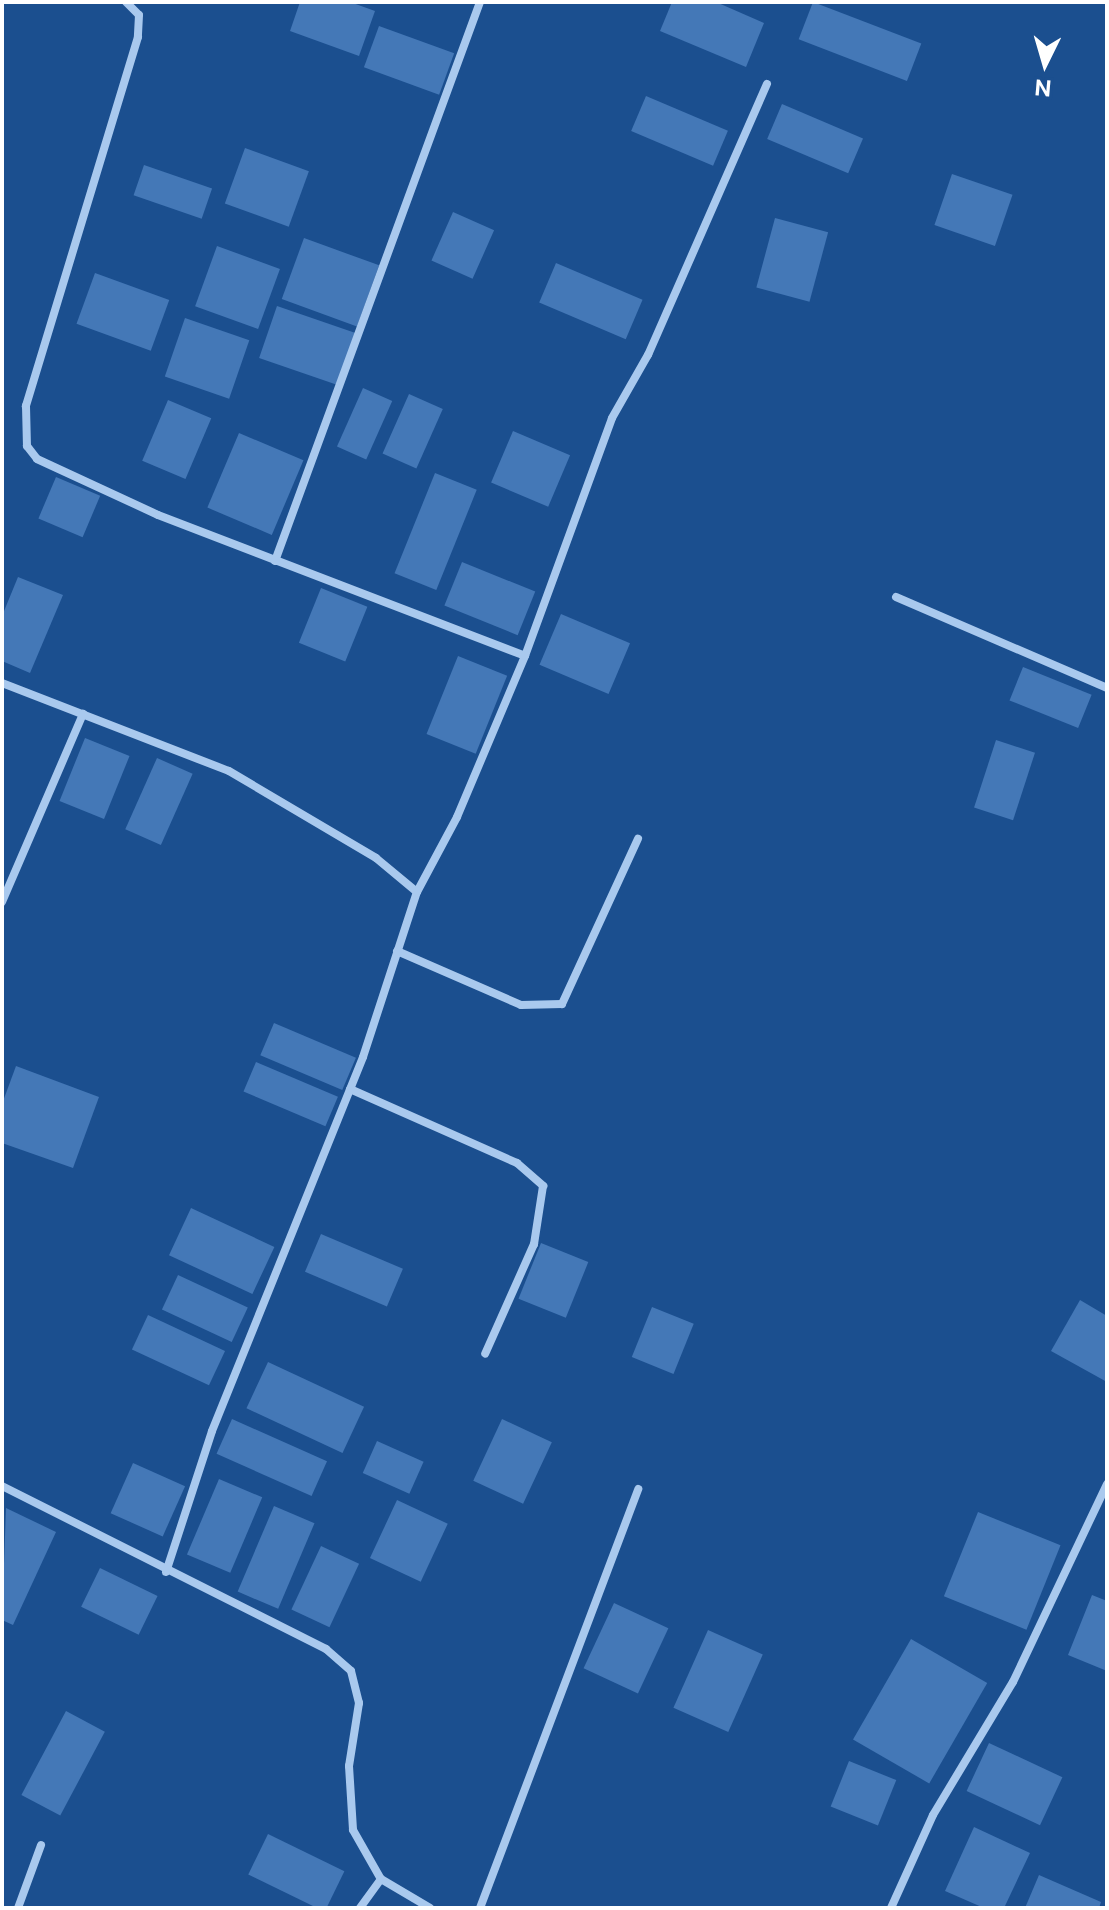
<!DOCTYPE html>
<style>
body{margin:0}
#map{position:relative;width:1109px;height:1910px;overflow:hidden;background:#1b4f8f;font-family:"Public Sans",sans-serif}
div>[style]{position:absolute}
[style*='--x']{left:calc(var(--x)*1px);top:calc(var(--y)*1px);width:calc(var(--w)*1px);rotate:calc(var(--a)*1deg)}
.building>*{inset:0;background:#4478b7;transform-origin:0 0}
.minor>*{height:8px;margin:-4px;padding:0 4px;transform-origin:4px;border-radius:4px;background:#a9c9ee}
span{translate:-50% -50%;white-space:nowrap;text-align:center;line-height:1.15;-webkit-text-stroke:7px #1b4f8f;paint-order:stroke}
.frame{position:absolute;inset:0;border:4px solid #fff;pointer-events:none}
.north{position:absolute;left:1005px;top:24px;width:80px;height:80px;-webkit-text-stroke:6px #1b4f8f;paint-order:stroke;rotate:185deg;font-size:22px;font-weight:700;line-height:32px;text-align:center;color:#fff}
.north::after{content:'';display:block;margin:auto;width:28px;height:36px;background:#fff;clip-path:polygon(50% 0,100% 100%,50% 72%,0 100%)}
</style>
<div id="map">
<div class="building">
<i style="clip-path:polygon(300px 2px,350px 2px,375px 11px,359px 56px,290px 31px)"></i>
<i style="clip-path:polygon(672px 2px,716px 2px,764px 23px,746px 67px,660px 31px)"></i>
<i style="left:813px;top:2px;width:116px;height:40px;rotate:21deg"></i>
<i style="left:379px;top:26px;width:80px;height:44px;rotate:20deg"></i>
<i style="left:646px;top:96px;width:89px;height:38px;rotate:23deg"></i>
<i style="left:782px;top:104px;width:88px;height:38px;rotate:23deg"></i>
<i style="left:245px;top:148px;width:68px;height:59px;rotate:20deg"></i>
<i style="left:144px;top:165px;width:72px;height:32px;rotate:19deg"></i>
<i style="left:952px;top:174px;width:64px;height:54px;rotate:19deg"></i>
<i style="left:453px;top:212px;width:45px;height:53px;rotate:24deg"></i>
<i style="left:775px;top:218px;width:55px;height:72px;rotate:15deg"></i>
<i style="left:304px;top:238px;width:80px;height:65px;rotate:20deg"></i>
<i style="left:217px;top:246px;width:67px;height:64px;rotate:20deg"></i>
<i style="left:556px;top:263px;width:94px;height:43px;rotate:23deg"></i>
<i style="left:95px;top:273px;width:79px;height:54px;rotate:20deg"></i>
<i style="left:277px;top:306px;width:83px;height:55px;rotate:19deg"></i>
<i style="left:185px;top:318px;width:68px;height:62px;rotate:19deg"></i>
<i style="left:363px;top:388px;width:32px;height:64px;rotate:24deg"></i>
<i style="left:409px;top:394px;width:37px;height:65px;rotate:24deg"></i>
<i style="left:168px;top:400px;width:47px;height:66px;rotate:23deg"></i>
<i style="left:513px;top:431px;width:62px;height:56px;rotate:23deg"></i>
<i style="left:239px;top:433px;width:70px;height:81px;rotate:23deg"></i>
<i style="left:435px;top:473px;width:45px;height:108px;rotate:22deg"></i>
<i style="left:56px;top:477px;width:48px;height:45px;rotate:23deg"></i>
<i style="left:462px;top:562px;width:79px;height:47px;rotate:22deg"></i>
<i style="clip-path:polygon(18px 577px,63px 595px,30px 673px,2px 661px,2px 616px)"></i>
<i style="left:321px;top:588px;width:50px;height:59px;rotate:22deg"></i>
<i style="left:561px;top:614px;width:75px;height:55px;rotate:23deg"></i>
<i style="left:458px;top:656px;width:53px;height:84px;rotate:22deg"></i>
<i style="left:1023px;top:667px;width:74px;height:36px;rotate:22deg"></i>
<i style="left:85px;top:738px;width:48px;height:68px;rotate:22deg"></i>
<i style="left:996px;top:740px;width:41px;height:71px;rotate:18deg"></i>
<i style="left:157px;top:758px;width:39px;height:78px;rotate:24deg"></i>
<i style="left:274px;top:1023px;width:89px;height:35px;rotate:23deg"></i>
<i style="left:256px;top:1062px;width:89px;height:32px;rotate:23deg"></i>
<i style="clip-path:polygon(16px 1066px,99px 1097px,73px 1168px,2px 1143px,2px 1104px)"></i>
<i style="left:191px;top:1208px;width:92px;height:52px;rotate:25deg"></i>
<i style="left:321px;top:1234px;width:89px;height:41px;rotate:23deg"></i>
<i style="left:541px;top:1243px;width:51px;height:60px;rotate:22deg"></i>
<i style="left:178px;top:1275px;width:77px;height:38px;rotate:25deg"></i>
<i style="clip-path:polygon(1080px 1300px,1107px 1316px,1107px 1382px,1051px 1351px)"></i>
<i style="left:652px;top:1307px;width:45px;height:54px;rotate:22deg"></i>
<i style="left:148px;top:1315px;width:85px;height:38px;rotate:25deg"></i>
<i style="left:268px;top:1362px;width:106px;height:51px;rotate:25deg"></i>
<i style="left:232px;top:1419px;width:104px;height:38px;rotate:24deg"></i>
<i style="left:502px;top:1419px;width:55px;height:68px;rotate:25deg"></i>
<i style="left:377px;top:1441px;width:51px;height:35px;rotate:24deg"></i>
<i style="left:133px;top:1463px;width:57px;height:55px;rotate:24deg"></i>
<i style="left:219px;top:1479px;width:47px;height:82px;rotate:23deg"></i>
<i style="left:397px;top:1500px;width:56px;height:64px;rotate:25deg"></i>
<i style="left:274px;top:1506px;width:44px;height:93px;rotate:23deg"></i>
<i style="clip-path:polygon(6px 1508px,56px 1532px,13px 1625px,2px 1620px)"></i>
<i style="left:978px;top:1512px;width:89px;height:91px;rotate:22deg"></i>
<i style="left:321px;top:1546px;width:42px;height:70px;rotate:25deg"></i>
<i style="left:100px;top:1568px;width:64px;height:43px;rotate:26deg"></i>
<i style="clip-path:polygon(1092px 1595px,1107px 1601px,1107px 1671px,1068px 1655px)"></i>
<i style="left:614px;top:1603px;width:60px;height:72px;rotate:25deg"></i>
<i style="left:708px;top:1630px;width:60px;height:85px;rotate:24deg"></i>
<i style="left:911px;top:1639px;width:88px;height:116px;rotate:30deg"></i>
<i style="left:66px;top:1711px;width:44px;height:95px;rotate:28deg"></i>
<i style="left:989px;top:1743px;width:81px;height:53px;rotate:25deg"></i>
<i style="left:849px;top:1761px;width:51px;height:49px;rotate:22deg"></i>
<i style="clip-path:polygon(974px 1827px,1030px 1853px,1004px 1908px,984px 1908px,945px 1891px)"></i>
<i style="left:268px;top:1834px;width:85px;height:45px;rotate:26deg"></i>
<i style="clip-path:polygon(1039px 1875px,1101px 1902px,1099px 1908px,1025px 1908px)"></i>
</div>
<div class="minor">
<i style="--x:126;--y:2;--w:18;--a:45"></i>
<i style="--x:139;--y:15;--w:22;--a:93"></i>
<i style="--x:138;--y:37;--w:386;--a:106.9"></i>
<i style="--x:26;--y:406;--w:40;--a:88.6"></i>
<i style="--x:27;--y:446;--w:16;--a:52"></i>
<i style="--x:37;--y:459;--w:133;--a:24.8"></i>
<i style="--x:158;--y:515;--w:393;--a:21"></i>
<i style="--x:275;--y:561;--w:595;--a:-69.86"></i>
<i style="--x:896;--y:597;--w:230;--a:23.3"></i>
<i style="--x:2;--y:683;--w:243;--a:21.2"></i>
<i style="--x:229;--y:771;--w:171;--a:30.6"></i>
<i style="--x:376;--y:858;--w:53;--a:39.7"></i>
<i style="--x:2;--y:902;--w:205;--a:-66.7"></i>
<i style="--x:397;--y:951;--w:135;--a:23.5"></i>
<i style="--x:521;--y:1005;--w:41;--a:-1.4"></i>
<i style="--x:562;--y:1004;--w:182;--a:-65.3"></i>
<i style="--x:350;--y:1089;--w:183;--a:23.9"></i>
<i style="--x:517;--y:1163;--w:35;--a:41"></i>
<i style="--x:543;--y:1186;--w:59;--a:98.8"></i>
<i style="--x:534;--y:1244;--w:120;--a:114"></i>
<i style="--x:2;--y:1486;--w:363;--a:26.7"></i>
<i style="--x:326;--y:1649;--w:33;--a:41"></i>
<i style="--x:351;--y:1671;--w:33;--a:76"></i>
<i style="--x:359;--y:1703;--w:64;--a:99"></i>
<i style="--x:349;--y:1766;--w:64;--a:86.4"></i>
<i style="--x:353;--y:1830;--w:56;--a:60.3"></i>
<i style="--x:381;--y:1879;--w:36;--a:126"></i>
<i style="--x:166;--y:1572;--w:148;--a:-71.9"></i>
<i style="--x:212;--y:1431;--w:403;--a:-68"></i>
<i style="--x:363;--y:1057;--w:174;--a:-71.9"></i>
<i style="--x:417;--y:892;--w:85;--a:-61.9"></i>
<i style="--x:457;--y:817;--w:175;--a:-67.1"></i>
<i style="--x:525;--y:656;--w:253;--a:-69.9"></i>
<i style="--x:612;--y:418;--w:73;--a:-60.3"></i>
<i style="--x:648;--y:355;--w:296;--a:-66.3"></i>
<i style="--x:381;--y:1879;--w:57;--a:30.6"></i>
<i style="--x:18;--y:1908;--w:67;--a:-69.9"></i>
<i style="--x:480;--y:1908;--w:448;--a:-69.3"></i>
<i style="--x:891;--y:1908;--w:102;--a:-65.7"></i>
<i style="--x:933;--y:1815;--w:155;--a:-59"></i>
<i style="--x:1013;--y:1682;--w:219;--a:-64.6"></i>
</div>
<div class="frame"></div>
<div class="north">N</div>
</div>
